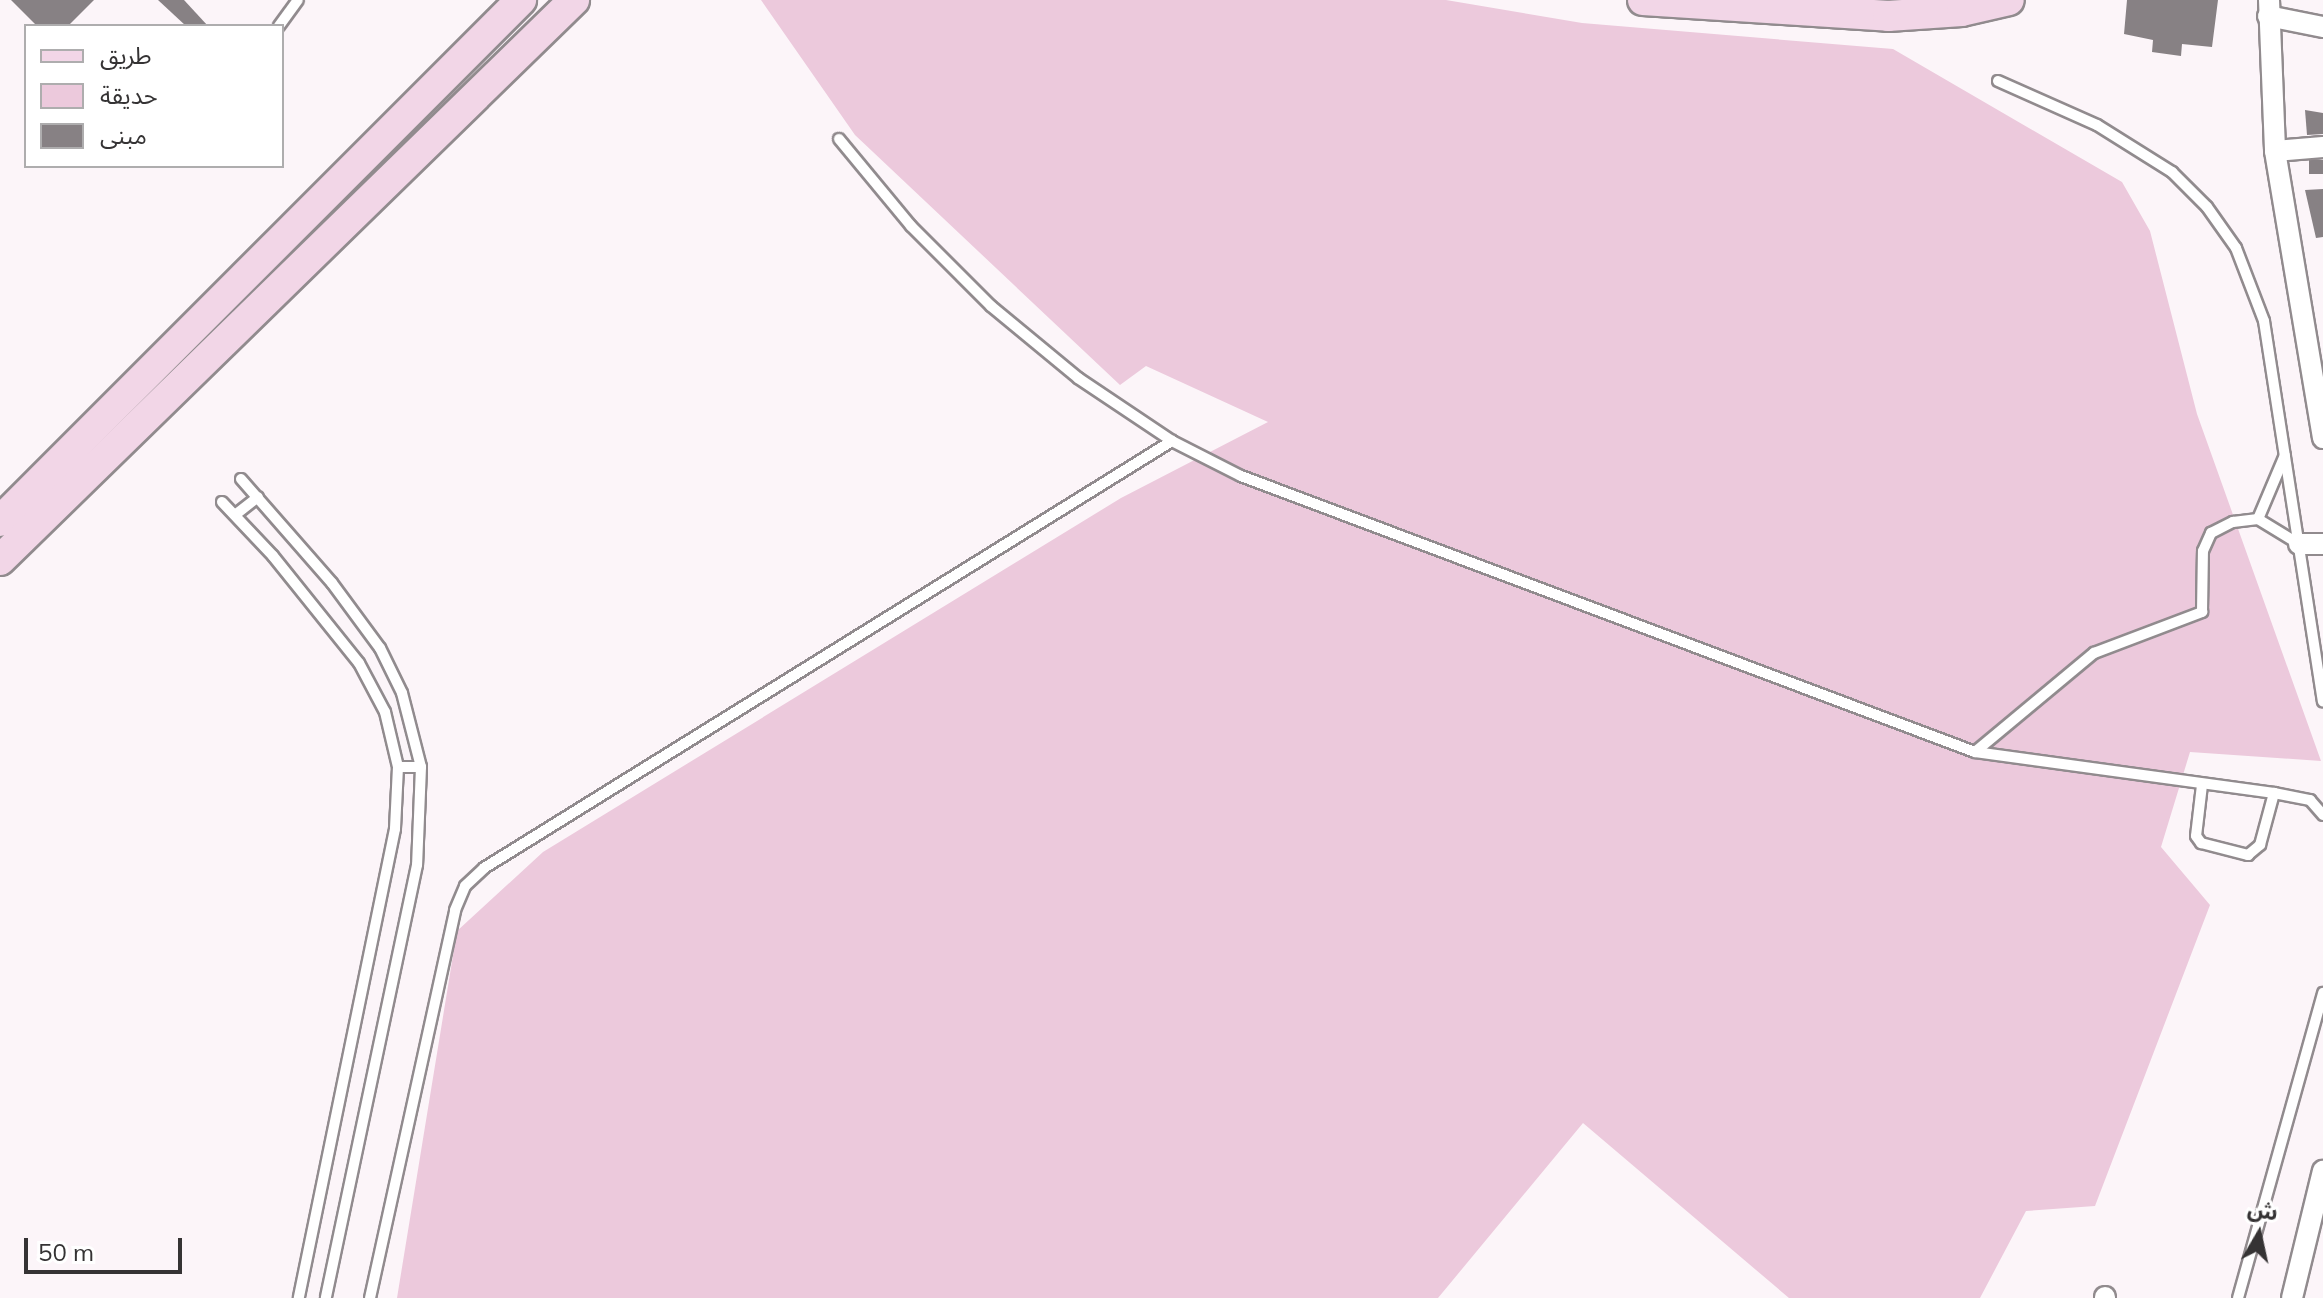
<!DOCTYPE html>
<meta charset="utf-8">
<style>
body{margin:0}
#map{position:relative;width:2323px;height:1298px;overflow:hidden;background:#fcf5f9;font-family:Mulish,"Noto Sans Arabic",sans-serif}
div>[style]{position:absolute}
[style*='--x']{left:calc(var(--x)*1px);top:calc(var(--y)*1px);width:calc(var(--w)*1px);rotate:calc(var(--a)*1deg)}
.green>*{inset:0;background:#ecc9dc}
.building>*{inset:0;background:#878184;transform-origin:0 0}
.roads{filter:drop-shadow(2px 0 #918b8e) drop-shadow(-2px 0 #918b8e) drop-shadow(0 2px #918b8e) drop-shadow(0 -2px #918b8e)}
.service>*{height:10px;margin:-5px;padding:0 5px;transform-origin:5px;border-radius:5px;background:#fff}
.minor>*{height:20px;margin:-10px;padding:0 10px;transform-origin:10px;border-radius:10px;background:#fff}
.secondary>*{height:30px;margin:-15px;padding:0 15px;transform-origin:15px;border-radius:15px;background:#f2d6e7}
span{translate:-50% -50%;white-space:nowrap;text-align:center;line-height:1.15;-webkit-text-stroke:7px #fff;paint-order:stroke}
.legend{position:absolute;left:24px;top:24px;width:260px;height:144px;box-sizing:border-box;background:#fff;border:2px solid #aeadae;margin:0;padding:10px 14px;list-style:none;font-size:24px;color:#353334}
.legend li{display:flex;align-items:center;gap:16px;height:40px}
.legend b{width:40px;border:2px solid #aeadae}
.north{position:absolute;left:2219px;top:1194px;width:80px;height:80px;-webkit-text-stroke:6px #fff;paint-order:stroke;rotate:9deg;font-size:22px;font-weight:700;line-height:32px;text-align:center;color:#353334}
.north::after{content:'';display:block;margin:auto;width:28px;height:36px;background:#353334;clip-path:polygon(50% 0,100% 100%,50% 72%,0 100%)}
.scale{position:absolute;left:24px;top:1238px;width:158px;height:36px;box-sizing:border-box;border:4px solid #353334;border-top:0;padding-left:10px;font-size:24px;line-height:28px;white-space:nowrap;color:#353334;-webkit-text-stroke:6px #fff;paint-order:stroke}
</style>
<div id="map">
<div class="green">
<i style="clip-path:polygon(761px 0,1446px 0,1582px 23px,1893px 49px,2122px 182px,2150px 231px,2197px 414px,2321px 761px,2190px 752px,2161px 847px,2210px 905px,2095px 1206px,2026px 1211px,1980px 1298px,1789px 1298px,1583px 1123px,1438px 1298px,397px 1298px,457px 931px,543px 852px,1121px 498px,1268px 422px,1146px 366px,1120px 385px,855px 135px)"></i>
</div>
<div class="building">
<i style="clip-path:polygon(11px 0,94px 0,68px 26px,37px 26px)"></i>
<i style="clip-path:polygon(158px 0,184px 0,208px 26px,186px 26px)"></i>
<i style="clip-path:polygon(2127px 0,2218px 0,2212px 47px,2182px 44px,2181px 56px,2152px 52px,2153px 40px,2124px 34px)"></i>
<i style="clip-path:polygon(2305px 110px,2323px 113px,2323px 134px,2307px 135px)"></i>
<i style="left:2323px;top:160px;width:14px;height:14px;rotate:90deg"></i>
<i style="clip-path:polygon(2323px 189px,2323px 237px,2316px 238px,2305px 190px)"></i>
</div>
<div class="roads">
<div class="service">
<i style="--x:279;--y:26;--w:32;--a:-54"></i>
<i style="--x:1998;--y:81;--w:108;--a:24"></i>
<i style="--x:2097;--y:125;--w:89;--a:32.1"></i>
<i style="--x:2172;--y:172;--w:49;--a:45"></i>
<i style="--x:2207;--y:207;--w:50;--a:54.7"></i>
<i style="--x:2236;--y:248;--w:78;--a:69"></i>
<i style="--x:2264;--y:321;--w:385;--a:81.2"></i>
<i style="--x:839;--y:139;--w:113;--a:50.4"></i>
<i style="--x:911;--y:226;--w:113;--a:45"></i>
<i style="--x:991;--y:306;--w:113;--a:39.6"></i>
<i style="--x:1078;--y:378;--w:113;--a:33.8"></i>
<i style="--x:1172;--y:441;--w:77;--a:26.9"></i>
<i style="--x:1241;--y:476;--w:784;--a:20.61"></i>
<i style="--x:1975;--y:752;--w:302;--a:7.8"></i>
<i style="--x:2274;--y:793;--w:37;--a:11"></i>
<i style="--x:2310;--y:800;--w:20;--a:49"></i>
<i style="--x:241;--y:479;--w:138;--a:48.8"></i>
<i style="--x:332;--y:583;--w:81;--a:53.6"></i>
<i style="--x:380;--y:648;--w:50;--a:63.9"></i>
<i style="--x:402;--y:693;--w:76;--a:75.6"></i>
<i style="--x:421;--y:767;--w:98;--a:92.3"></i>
<i style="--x:417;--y:865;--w:442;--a:101.9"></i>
<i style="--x:222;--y:502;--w:74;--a:46.6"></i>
<i style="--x:273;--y:556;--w:137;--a:51.2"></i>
<i style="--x:359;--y:663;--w:55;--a:62"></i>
<i style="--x:385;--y:712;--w:57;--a:76.7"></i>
<i style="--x:398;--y:767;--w:62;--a:92.8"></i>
<i style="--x:395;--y:829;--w:479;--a:101.6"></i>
<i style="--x:235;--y:515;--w:29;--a:-38"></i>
<i style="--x:2258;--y:519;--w:69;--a:-67.1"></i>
<i style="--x:1975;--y:752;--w:155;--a:-39.8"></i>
<i style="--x:2094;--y:653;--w:116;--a:-20.8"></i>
<i style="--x:2202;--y:612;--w:61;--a:-89.1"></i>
<i style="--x:2203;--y:551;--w:20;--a:-66"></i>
<i style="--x:2211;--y:533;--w:25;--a:-27"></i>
<i style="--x:2233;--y:522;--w:25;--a:-7"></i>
<i style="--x:2258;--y:519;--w:48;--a:31.4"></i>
<i style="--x:398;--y:767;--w:23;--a:0"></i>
<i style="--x:2202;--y:785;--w:51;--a:96.7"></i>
<i style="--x:2196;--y:836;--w:9;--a:54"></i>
<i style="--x:2201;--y:843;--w:49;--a:14.3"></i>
<i style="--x:2248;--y:855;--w:16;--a:-40"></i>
<i style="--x:2260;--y:845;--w:54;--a:-74.9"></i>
<i style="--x:370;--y:1298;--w:397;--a:-77.6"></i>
<i style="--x:455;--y:910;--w:26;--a:-67"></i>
<i style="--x:465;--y:886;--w:26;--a:-43"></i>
<i style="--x:484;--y:868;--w:810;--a:-31.83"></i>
<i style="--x:2238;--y:1298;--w:317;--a:-74.4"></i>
</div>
<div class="minor">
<i style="--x:2269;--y:0;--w:151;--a:87.7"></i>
<i style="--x:2275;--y:151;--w:291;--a:80.5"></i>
<i style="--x:2268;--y:16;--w:56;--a:11.3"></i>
<i style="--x:2275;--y:151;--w:48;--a:-4.8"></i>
<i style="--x:2299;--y:544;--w:24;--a:0"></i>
<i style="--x:2105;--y:1298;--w:1;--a:-90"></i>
<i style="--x:2292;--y:1298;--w:131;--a:-76.3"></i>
</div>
<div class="secondary">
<i style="--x:1643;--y:0;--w:246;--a:3.7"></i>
<i style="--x:1888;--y:16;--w:74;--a:-3.9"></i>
<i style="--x:1962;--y:11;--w:48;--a:-13.2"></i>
<i style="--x:0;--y:521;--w:737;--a:-45"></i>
<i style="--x:0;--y:560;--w:802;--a:-44.29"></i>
</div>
</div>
<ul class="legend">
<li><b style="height:10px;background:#f2d6e7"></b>طريق</li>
<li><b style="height:22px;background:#ecc9dc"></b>حديقة</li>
<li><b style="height:22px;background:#878184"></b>مبنى</li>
</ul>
<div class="north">ش</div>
<div class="scale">50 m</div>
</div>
